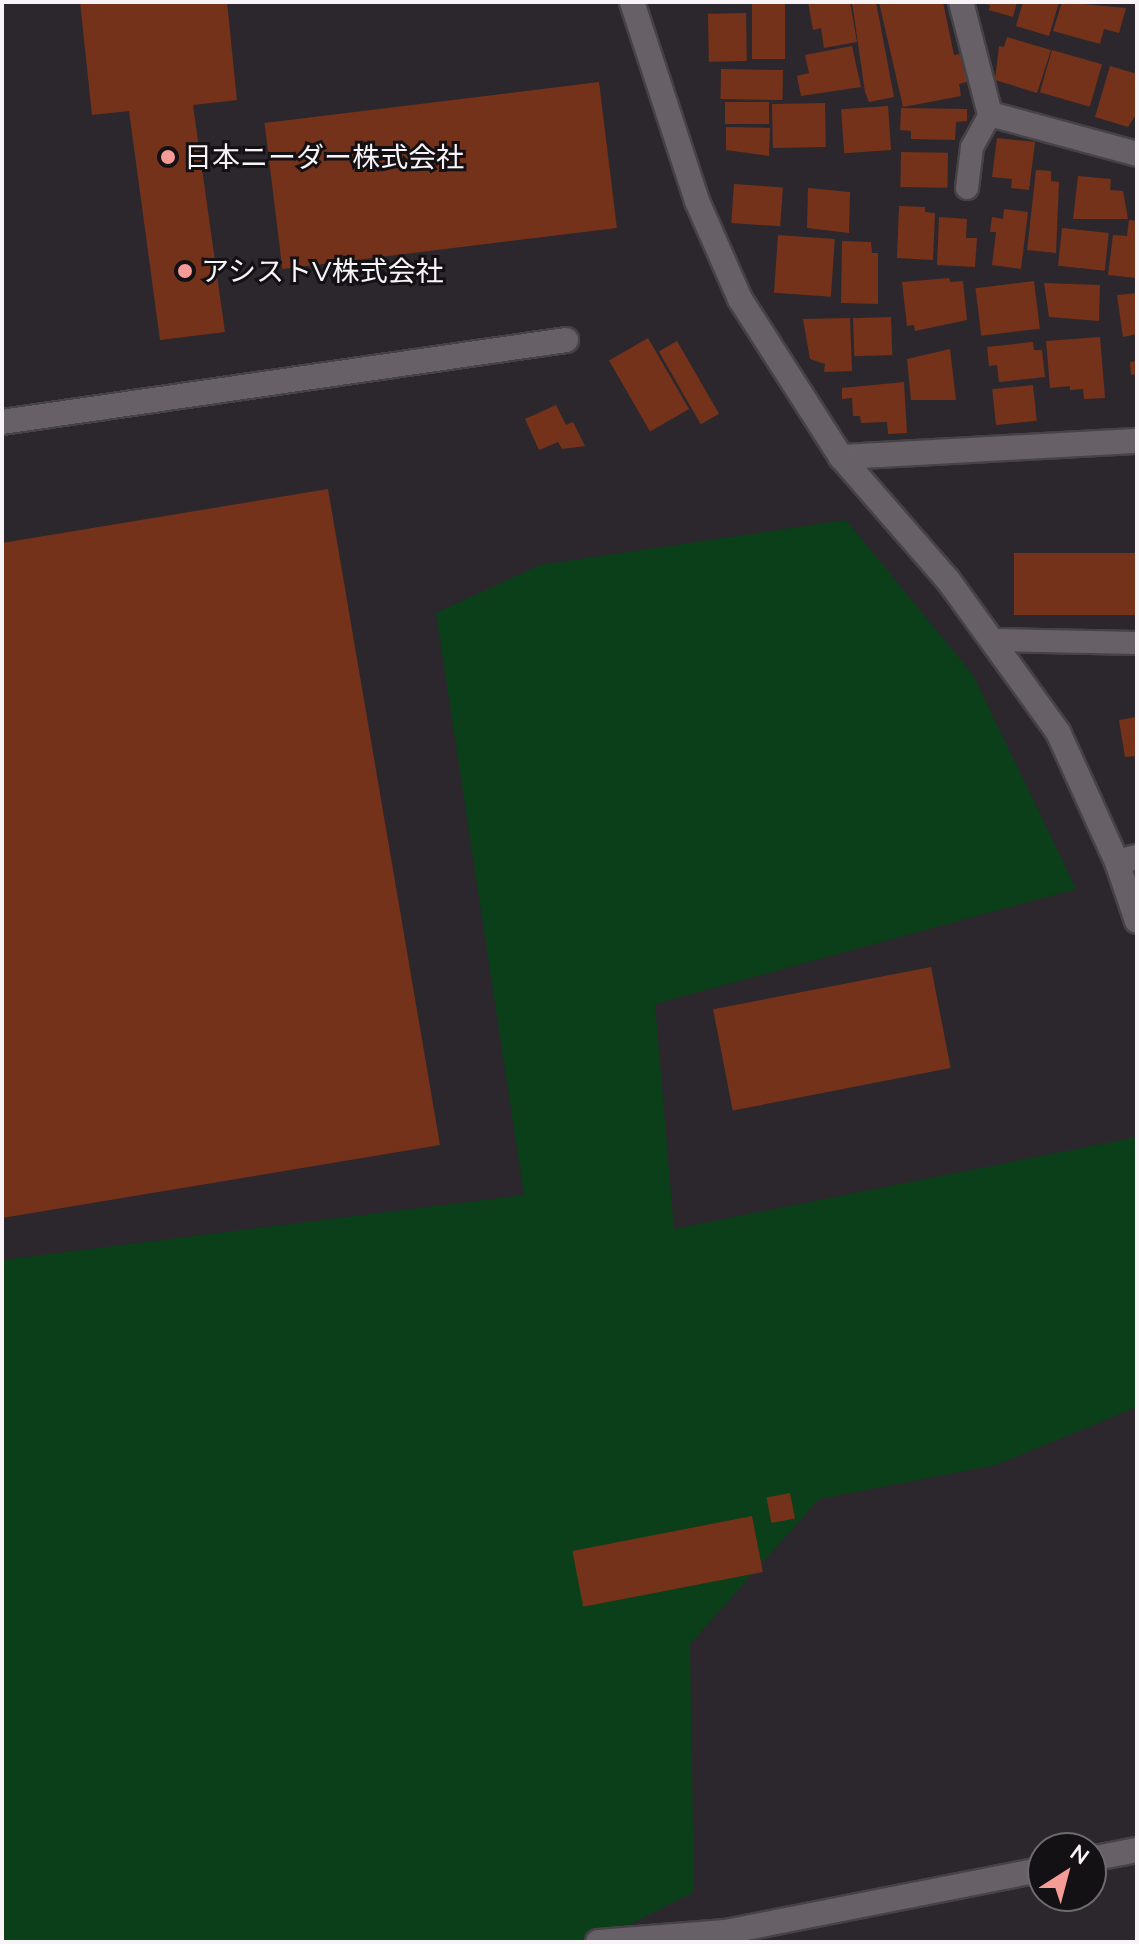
<!DOCTYPE html>
<meta charset="utf-8">
<style>
body{margin:0}
#map{position:relative;width:1139px;height:1944px;overflow:hidden;background:#2c272c;font-family:Mulish,"Noto Sans JP",sans-serif}
div>[style]{position:absolute}
[style*='--x']{left:calc(var(--x)*1px);top:calc(var(--y)*1px);width:calc(var(--w)*1px);rotate:calc(var(--a)*1deg)}
.green>*{inset:0;background:#0a3f1a}
.building>*{inset:0;background:#74321a;transform-origin:0 0}
.roads{filter:drop-shadow(2px 0 #464246) drop-shadow(-2px 0 #464246) drop-shadow(0 2px #464246) drop-shadow(0 -2px #464246)}
.service>*{height:22px;margin:-11px;padding:0 11px;transform-origin:11px;border-radius:11px;background:#676167}
.minor>*{height:24px;margin:-12px;padding:0 12px;transform-origin:12px;border-radius:12px;background:#676167}
.tertiary>*{height:24px;margin:-12px;padding:0 12px;transform-origin:12px;border-radius:12px;background:#676167}
.dots>*{width:22px;height:22px;translate:-50% -50%;box-sizing:border-box;border:4px solid #131113;border-radius:50%}
span{translate:-50% -50%;white-space:nowrap;text-align:center;line-height:1.15;-webkit-text-stroke:6px #131113;paint-order:stroke}
.poi-label{font-size:28px;color:#f7f3f7}
.left{translate:0 -50%;text-align:left}
.frame{position:absolute;inset:0;border:4px solid #f7f3f7;pointer-events:none}
.north{position:absolute;left:1027px;top:1832px;width:80px;height:80px;box-sizing:border-box;background:#131113;border:2px solid #6e6b6e;border-radius:50%;rotate:36deg;font-size:22px;font-weight:700;line-height:32px;text-align:center;color:#f7f3f7}
.north::after{content:'';display:block;margin:auto;width:28px;height:36px;background:#f59c96;clip-path:polygon(50% 0,100% 100%,50% 72%,0 100%)}
</style>
<div id="map">
<div class="green">
<i style="clip-path:polygon(846px 520px,973px 675px,1076px 889px,655px 1004px,674px 1229px,1137px 1137px,1137px 1407px,996px 1465px,819px 1499px,690px 1644px,694px 1892px,595px 1942px,2px 1942px,2px 1260px,524px 1195px,436px 613px,540px 565px)"></i>
</div>
<div class="building">
<i style="clip-path:polygon(80px 2px,227px 2px,237px 100px,193px 105px,225px 332px,160px 340px,129px 111px,92px 115px)"></i>
<i style="left:752px;top:2px;width:33px;height:57px"></i>
<i style="clip-path:polygon(808px 2px,850px 2px,857px 42px,824px 48px,821px 28px,813px 30px)"></i>
<i style="clip-path:polygon(852px 2px,876px 2px,894px 97px,869px 102px,865px 92px)"></i>
<i style="clip-path:polygon(879px 2px,943px 2px,954px 55px,965px 53px,971px 81px,959px 84px,961px 96px,903px 107px)"></i>
<i style="clip-path:polygon(1017px 2px,1013px 17px,989px 10px,990px 5px,983px 3px)"></i>
<i style="clip-path:polygon(1023px 2px,1059px 2px,1049px 36px,1016px 26px)"></i>
<i style="clip-path:polygon(1062px 2px,1126px 8px,1119px 33px,1104px 29px,1100px 44px,1053px 31px)"></i>
<i style="left:746px;top:13px;width:48px;height:38px;rotate:89deg"></i>
<i style="clip-path:polygon(1007px 37px,1051px 50px,1037px 93px,995px 80px,999px 46px,1004px 47px)"></i>
<i style="clip-path:polygon(852px 46px,861px 87px,801px 96px,797px 76px,809px 73px,805px 55px)"></i>
<i style="left:1052px;top:50px;width:52px;height:44px;rotate:16deg"></i>
<i style="clip-path:polygon(1110px 66px,1137px 74px,1137px 113px,1128px 127px,1095px 117px)"></i>
<i style="left:721px;top:69px;width:62px;height:30px;rotate:1deg"></i>
<i style="left:599px;top:82px;width:147px;height:337px;rotate:83deg"></i>
<i style="left:725px;top:102px;width:44px;height:22px"></i>
<i style="left:825px;top:103px;width:44px;height:53px;rotate:89deg"></i>
<i style="left:888px;top:106px;width:44px;height:47px;rotate:86deg"></i>
<i style="clip-path:polygon(901px 108px,967px 109px,967px 121px,956px 122px,955px 140px,911px 139px,911px 131px,900px 130px)"></i>
<i style="clip-path:polygon(726px 127px,770px 128px,769px 156px,726px 150px)"></i>
<i style="clip-path:polygon(997px 138px,1035px 142px,1029px 190px,1011px 188px,1012px 179px,992px 177px)"></i>
<i style="left:901px;top:152px;width:47px;height:35px;rotate:1deg"></i>
<i style="clip-path:polygon(1036px 170px,1051px 171px,1051px 181px,1059px 182px,1056px 253px,1027px 250px)"></i>
<i style="clip-path:polygon(1078px 176px,1111px 179px,1110px 190px,1123px 191px,1128px 219px,1073px 219px)"></i>
<i style="left:734px;top:184px;width:49px;height:39px;rotate:4deg"></i>
<i style="clip-path:polygon(808px 188px,850px 192px,849px 233px,807px 228px)"></i>
<i style="clip-path:polygon(899px 206px,925px 207px,925px 212px,935px 213px,933px 260px,897px 258px)"></i>
<i style="clip-path:polygon(1004px 209px,1028px 212px,1021px 269px,992px 265px,996px 232px,990px 232px,992px 217px,1003px 219px)"></i>
<i style="clip-path:polygon(939px 217px,967px 219px,966px 238px,977px 238px,975px 267px,937px 265px)"></i>
<i style="clip-path:polygon(1129px 220px,1137px 221px,1137px 278px,1108px 275px,1113px 235px,1127px 236px)"></i>
<i style="left:1062px;top:228px;width:47px;height:38px;rotate:6deg"></i>
<i style="left:778px;top:235px;width:57px;height:58px;rotate:4deg"></i>
<i style="clip-path:polygon(842px 241px,871px 242px,872px 253px,878px 253px,878px 304px,841px 303px)"></i>
<i style="clip-path:polygon(949px 278px,950px 282px,963px 281px,967px 320px,915px 331px,914px 325px,907px 326px,902px 282px)"></i>
<i style="left:1034px;top:281px;width:48px;height:59px;rotate:83deg"></i>
<i style="clip-path:polygon(1044px 283px,1100px 285px,1099px 321px,1049px 317px)"></i>
<i style="clip-path:polygon(1137px 293px,1137px 334px,1123px 337px,1117px 295px)"></i>
<i style="left:891px;top:317px;width:38px;height:38px;rotate:88deg"></i>
<i style="clip-path:polygon(850px 318px,852px 371px,824px 372px,825px 364px,810px 359px,803px 319px)"></i>
<i style="clip-path:polygon(1100px 337px,1105px 398px,1084px 399px,1083px 389px,1070px 390px,1070px 386px,1050px 388px,1046px 341px)"></i>
<i style="left:648px;top:338px;width:82px;height:45px;rotate:60deg"></i>
<i style="left:677px;top:341px;width:84px;height:21px;rotate:60deg"></i>
<i style="clip-path:polygon(1033px 342px,1034px 350px,1042px 350px,1045px 377px,999px 382px,997px 365px,989px 366px,987px 347px)"></i>
<i style="clip-path:polygon(950px 349px,956px 400px,911px 400px,907px 359px)"></i>
<i style="clip-path:polygon(1137px 361px,1137px 374px,1131px 375px,1130px 362px)"></i>
<i style="clip-path:polygon(904px 382px,907px 433px,888px 434px,887px 422px,861px 423px,860px 416px,853px 416px,852px 398px,842px 399px,842px 388px)"></i>
<i style="left:1033px;top:385px;width:36px;height:41px;rotate:84deg"></i>
<i style="clip-path:polygon(556px 405px,566px 425px,573px 422px,585px 446px,562px 449px,558px 442px,539px 450px,525px 419px)"></i>
<i style="clip-path:polygon(328px 489px,440px 1145px,2px 1218px,2px 543px)"></i>
<i style="left:1014px;top:553px;width:123px;height:62px"></i>
<i style="clip-path:polygon(1137px 717px,1137px 756px,1125px 757px,1119px 720px)"></i>
<i style="left:931px;top:967px;width:103px;height:222px;rotate:79deg"></i>
<i style="left:790px;top:1493px;width:26px;height:24px;rotate:79deg"></i>
<i style="left:752px;top:1516px;width:57px;height:183px;rotate:79deg"></i>
</div>
<div class="roads">
<div class="service">
<i style="--x:967;--y:188;--w:41;--a:-83"></i>
<i style="--x:972;--y:147;--w:38;--a:-61"></i>
<i style="--x:995;--y:640;--w:142;--a:1.2"></i>
</div>
<div class="minor">
<i style="--x:961;--y:2;--w:116;--a:75.5"></i>
<i style="--x:990;--y:114;--w:152;--a:15.2"></i>
<i style="--x:2;--y:422;--w:570;--a:-8.27"></i>
<i style="--x:841;--y:457;--w:296;--a:-3.1"></i>
<i style="--x:1117;--y:862;--w:21;--a:-14"></i>
<i style="--x:1091;--y:1859;--w:47;--a:-11.1"></i>
<i style="--x:598;--y:1942;--w:128;--a:-4.5"></i>
<i style="--x:726;--y:1932;--w:323;--a:-11.2"></i>
</div>
<div class="tertiary">
<i style="--x:632;--y:2;--w:209;--a:71.9"></i>
<i style="--x:697;--y:201;--w:107;--a:66.3"></i>
<i style="--x:740;--y:299;--w:188;--a:57.4"></i>
<i style="--x:841;--y:457;--w:163;--a:49"></i>
<i style="--x:948;--y:580;--w:188;--a:54.1"></i>
<i style="--x:1058;--y:732;--w:143;--a:65.6"></i>
<i style="--x:1117;--y:862;--w:62;--a:71.3"></i>
</div>
</div>
<div class="dots">
<i style="left:168px;top:157px;background:#f59c96"></i>
<i style="left:185px;top:271px;background:#f59c96"></i>
</div>
<div class="poi-label">
<span class="left" style="left:184px;top:157px">日本ニーダー株式会社</span>
<span class="left" style="left:201px;top:271px">アシストV株式会社</span>
</div>
<div class="frame"></div>
<div class="north">N</div>
</div>
